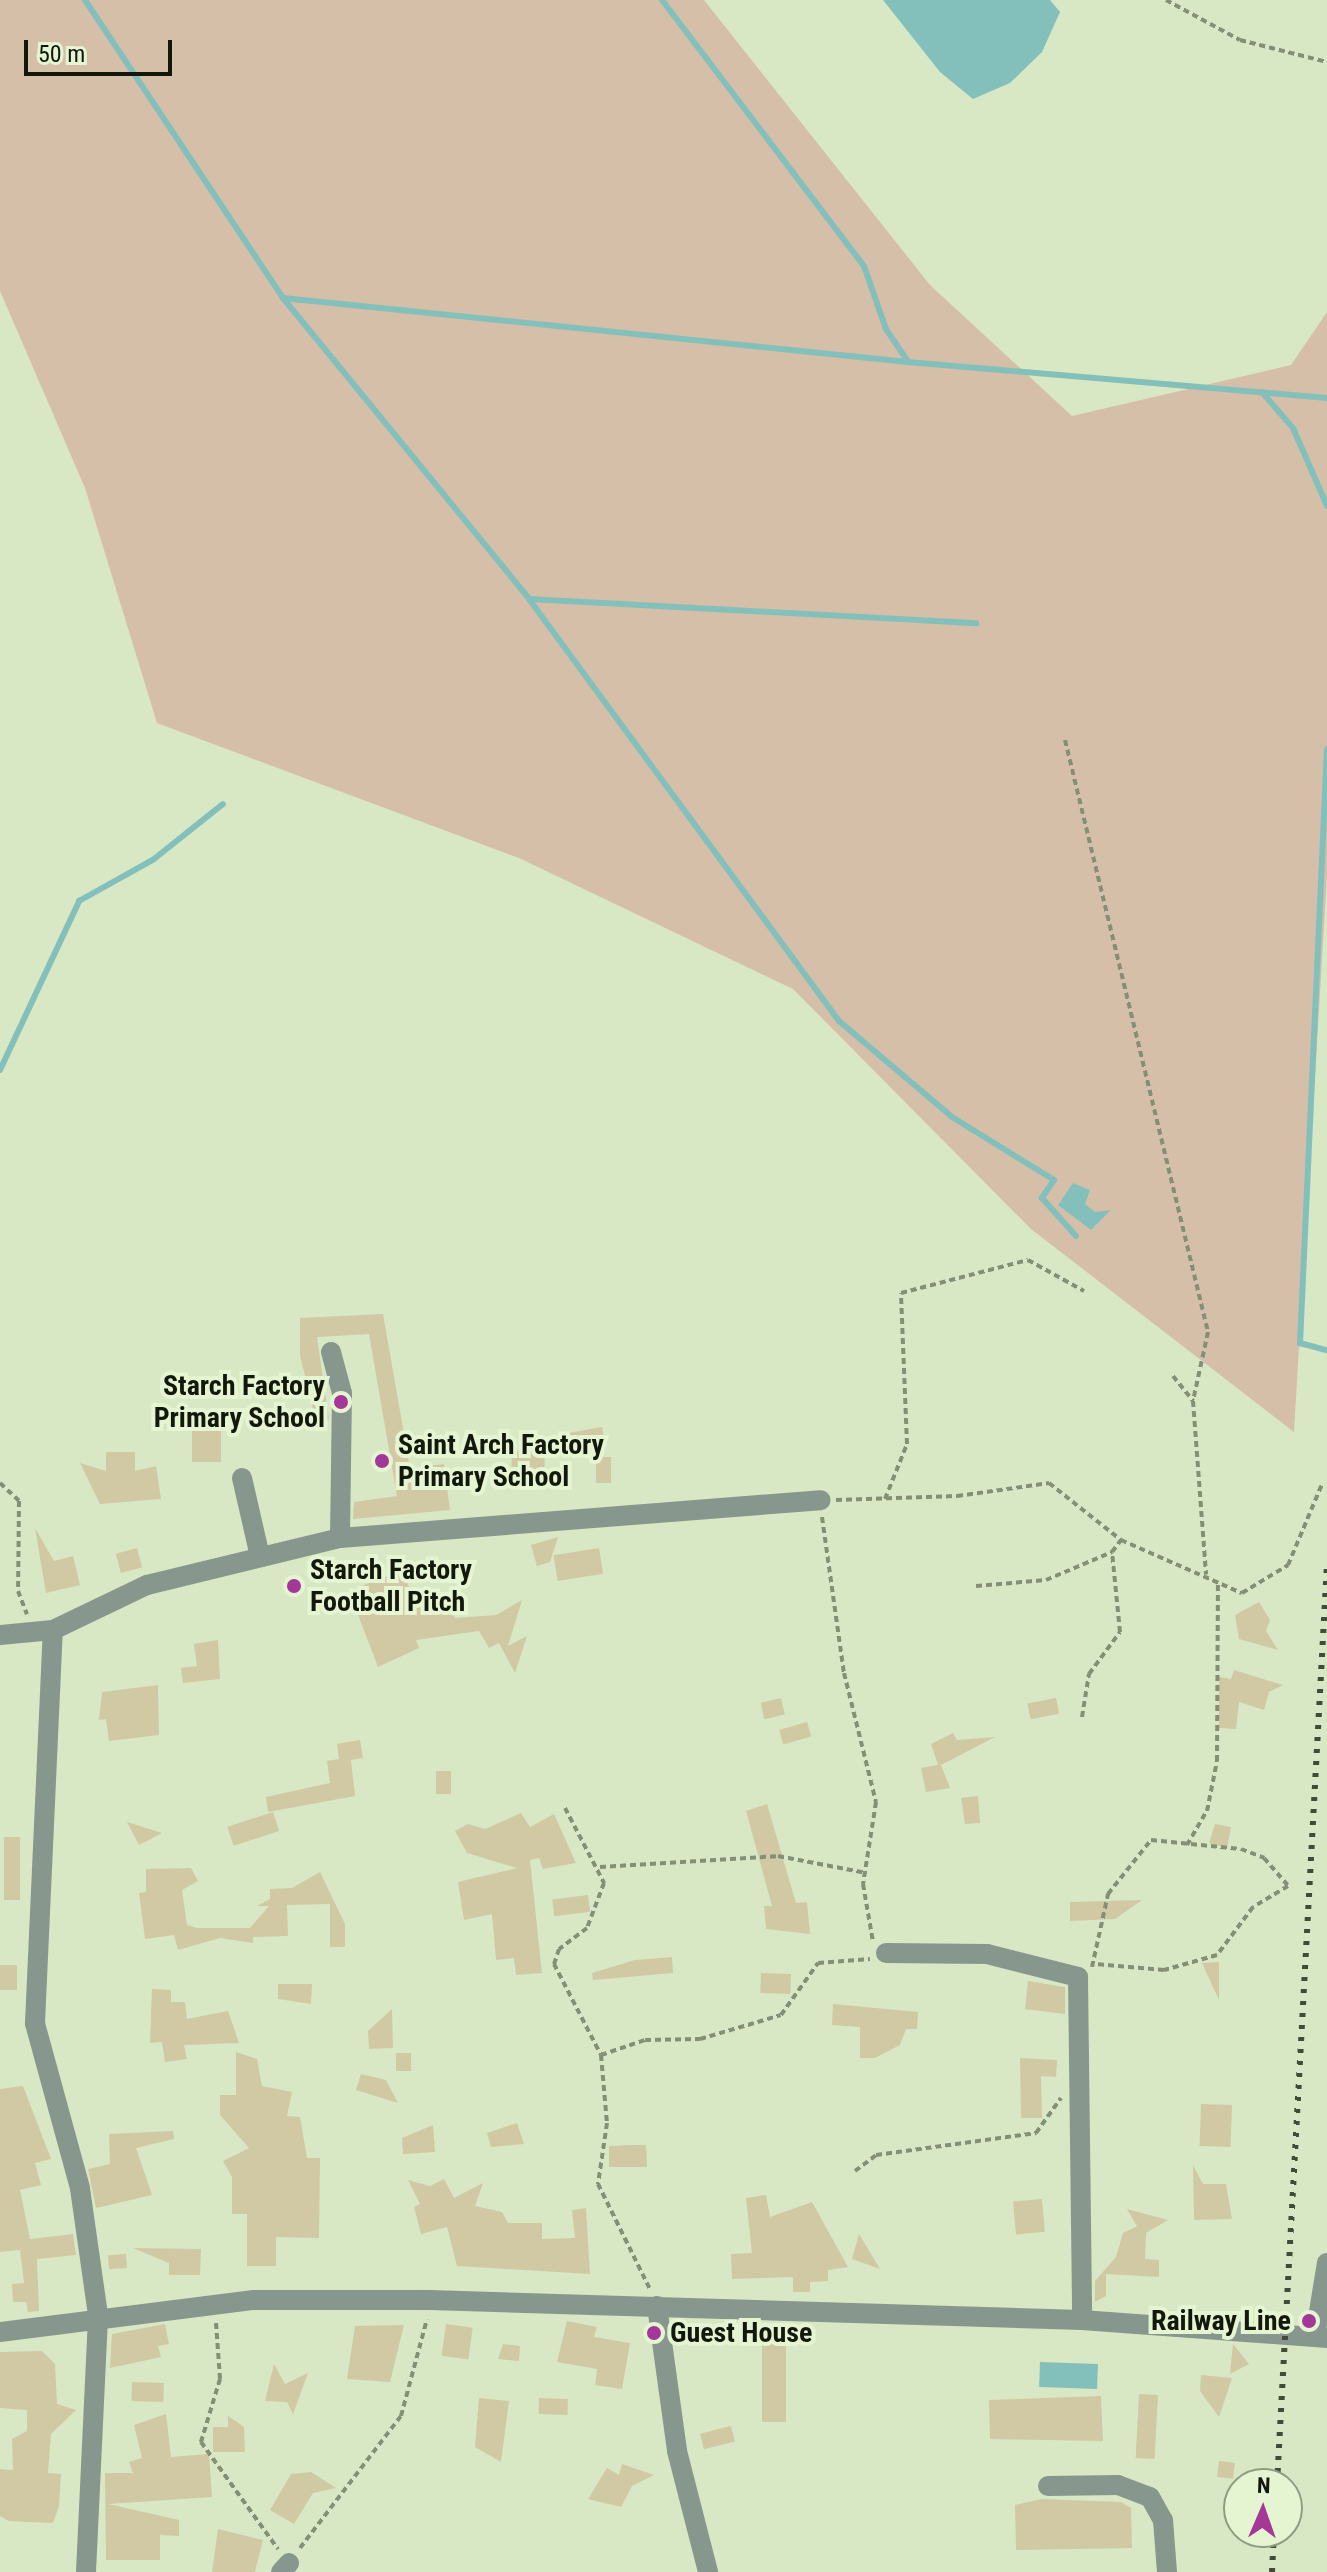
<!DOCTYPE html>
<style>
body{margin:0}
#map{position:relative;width:1327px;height:2572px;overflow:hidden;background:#d8e8c5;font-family:"Roboto Condensed",sans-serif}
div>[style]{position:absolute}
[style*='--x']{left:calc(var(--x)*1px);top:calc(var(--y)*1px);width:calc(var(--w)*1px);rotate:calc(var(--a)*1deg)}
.green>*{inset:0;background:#d6bfa9}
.water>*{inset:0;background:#84c0bb;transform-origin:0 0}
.stream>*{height:6px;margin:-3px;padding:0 3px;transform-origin:3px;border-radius:3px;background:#84c0bb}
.building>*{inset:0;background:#d1c8a4;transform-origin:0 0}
.path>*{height:4px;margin-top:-2px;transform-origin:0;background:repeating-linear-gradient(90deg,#848f76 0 6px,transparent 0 10px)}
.minor>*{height:20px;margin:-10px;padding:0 10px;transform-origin:10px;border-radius:10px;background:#88978d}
.rail>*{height:6px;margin-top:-3px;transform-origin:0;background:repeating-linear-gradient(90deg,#424a38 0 4px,transparent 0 12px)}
.dots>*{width:22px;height:22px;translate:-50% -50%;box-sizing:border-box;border:4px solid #e5f5d2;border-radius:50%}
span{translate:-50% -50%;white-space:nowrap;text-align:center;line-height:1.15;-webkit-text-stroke:8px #e5f5d2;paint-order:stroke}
.poi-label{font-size:28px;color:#13180c;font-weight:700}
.right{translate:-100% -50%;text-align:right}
.left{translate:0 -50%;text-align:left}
.north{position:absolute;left:1223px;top:2468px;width:80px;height:80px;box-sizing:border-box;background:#e5f5d2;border:2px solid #919d83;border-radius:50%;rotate:2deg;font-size:22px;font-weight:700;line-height:32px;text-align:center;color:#13180c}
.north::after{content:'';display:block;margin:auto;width:28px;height:36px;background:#a43797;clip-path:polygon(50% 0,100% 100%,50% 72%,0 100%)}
.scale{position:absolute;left:24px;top:40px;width:148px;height:36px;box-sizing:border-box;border:4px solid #13180c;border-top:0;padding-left:10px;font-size:24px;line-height:28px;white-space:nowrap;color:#13180c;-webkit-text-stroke:6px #e5f5d2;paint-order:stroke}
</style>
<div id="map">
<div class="green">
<i style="clip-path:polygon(0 0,704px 0,930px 285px,1072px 416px,1291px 365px,1327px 312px,1327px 876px,1294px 1432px,1031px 1229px,793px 989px,519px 858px,157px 723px,85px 488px,0 291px)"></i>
</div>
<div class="water">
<i style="clip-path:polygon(883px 0,1050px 0,1060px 12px,1042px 52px,1010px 83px,973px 99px,940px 72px)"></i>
<i style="clip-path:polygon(1073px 1183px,1090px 1190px,1085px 1204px,1095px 1212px,1111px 1210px,1091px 1230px,1058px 1205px)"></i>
<i style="left:1040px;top:2362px;width:58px;height:25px;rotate:2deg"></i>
</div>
<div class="stream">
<i style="--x:85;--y:0;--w:358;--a:56.4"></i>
<i style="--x:283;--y:298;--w:389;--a:50.7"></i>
<i style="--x:529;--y:599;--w:524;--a:53.7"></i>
<i style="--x:839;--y:1021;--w:148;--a:40.3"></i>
<i style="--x:952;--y:1117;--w:120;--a:31.7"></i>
<i style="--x:1054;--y:1180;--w:22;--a:124"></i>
<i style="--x:1042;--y:1198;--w:51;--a:48.2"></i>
<i style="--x:662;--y:0;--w:334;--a:52.8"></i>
<i style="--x:864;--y:266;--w:67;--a:70.8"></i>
<i style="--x:886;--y:329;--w:40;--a:56"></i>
<i style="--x:908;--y:362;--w:421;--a:4.9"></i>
<i style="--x:283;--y:298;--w:628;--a:5.85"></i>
<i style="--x:1262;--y:392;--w:48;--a:49.3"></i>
<i style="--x:1293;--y:428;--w:85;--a:66.4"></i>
<i style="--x:529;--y:599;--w:448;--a:3.1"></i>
<i style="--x:1327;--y:749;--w:595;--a:92.6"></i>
<i style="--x:1300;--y:1343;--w:28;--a:15"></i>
<i style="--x:0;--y:1070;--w:187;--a:-64.9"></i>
<i style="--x:79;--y:901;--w:86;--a:-29.2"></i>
<i style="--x:154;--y:859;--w:88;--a:-38.6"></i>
</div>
<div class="building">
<i style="clip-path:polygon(383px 1314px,410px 1468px,444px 1464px,450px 1510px,353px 1519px,354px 1502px,397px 1496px,369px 1334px,317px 1337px,329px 1419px,316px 1422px,300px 1355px,300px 1318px)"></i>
<i style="left:602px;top:1427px;width:17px;height:50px;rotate:80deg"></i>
<i style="left:192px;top:1429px;width:29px;height:33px"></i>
<i style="left:512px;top:1450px;width:33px;height:38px;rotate:2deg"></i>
<i style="clip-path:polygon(106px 1452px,135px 1452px,135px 1471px,156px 1466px,161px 1499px,100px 1504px,80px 1463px,106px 1471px)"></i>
<i style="left:596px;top:1457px;width:15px;height:26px"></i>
<i style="clip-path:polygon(35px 1528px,54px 1561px,73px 1556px,80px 1585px,46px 1593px)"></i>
<i style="clip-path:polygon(558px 1537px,550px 1562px,537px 1566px,531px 1545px)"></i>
<i style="left:137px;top:1548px;width:20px;height:22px;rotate:75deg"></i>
<i style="left:599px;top:1548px;width:26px;height:46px;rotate:81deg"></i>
<i style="clip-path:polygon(402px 1570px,416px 1604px,438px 1590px,455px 1618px,496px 1615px,522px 1600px,508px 1646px,527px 1636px,515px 1673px,499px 1643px,489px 1648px,479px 1631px,416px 1640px,419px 1648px,378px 1667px,349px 1591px)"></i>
<i style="clip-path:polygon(1259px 1602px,1270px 1620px,1266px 1631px,1278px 1650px,1239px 1639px,1235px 1615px)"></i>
<i style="clip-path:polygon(218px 1640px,220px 1679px,183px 1683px,181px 1668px,197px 1666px,194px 1644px)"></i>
<i style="clip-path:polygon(1234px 1670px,1283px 1685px,1269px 1692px,1264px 1710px,1239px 1702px,1236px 1729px,1219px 1728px,1219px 1677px,1231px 1679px)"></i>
<i style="clip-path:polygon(158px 1685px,159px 1735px,109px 1741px,106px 1719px,99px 1720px,102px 1692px)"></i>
<i style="left:781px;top:1698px;width:17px;height:21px;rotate:77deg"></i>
<i style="left:1056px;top:1698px;width:16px;height:29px;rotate:79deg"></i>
<i style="left:807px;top:1722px;width:15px;height:29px;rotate:74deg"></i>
<i style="clip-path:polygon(953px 1733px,957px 1740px,995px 1737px,941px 1765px,950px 1788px,926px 1792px,921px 1768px,938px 1765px,931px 1744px)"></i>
<i style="clip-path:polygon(360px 1740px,363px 1758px,351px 1760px,355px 1796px,268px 1812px,266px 1797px,330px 1783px,327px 1761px,339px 1759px,337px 1744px)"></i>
<i style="left:436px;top:1771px;width:15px;height:23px"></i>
<i style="clip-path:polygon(978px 1796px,980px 1823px,965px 1824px,961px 1798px)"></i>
<i style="clip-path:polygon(767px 1804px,796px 1903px,807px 1902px,810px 1934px,766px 1929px,764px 1906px,772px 1906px,746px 1811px)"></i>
<i style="left:273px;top:1812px;width:20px;height:48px;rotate:72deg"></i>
<i style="clip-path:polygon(521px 1813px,530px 1827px,554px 1814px,576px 1863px,543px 1869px,539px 1858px,530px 1860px,542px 1973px,516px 1975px,514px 1958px,496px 1960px,492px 1914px,464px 1920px,458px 1882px,517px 1868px,467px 1853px,455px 1831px,468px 1824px,485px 1829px)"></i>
<i style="clip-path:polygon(127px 1822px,162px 1833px,139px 1845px)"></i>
<i style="clip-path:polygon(1215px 1824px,1231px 1827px,1227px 1848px,1209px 1843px)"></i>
<i style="left:20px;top:1837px;width:63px;height:16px;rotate:90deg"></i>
<i style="clip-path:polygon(191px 1868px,198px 1881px,182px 1890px,187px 1925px,197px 1928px,250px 1928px,269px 1906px,257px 1906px,270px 1899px,270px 1889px,292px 1888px,320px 1872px,345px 1924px,345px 1947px,330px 1947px,330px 1904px,287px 1905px,288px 1936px,253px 1937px,253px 1943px,220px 1938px,178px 1950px,174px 1935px,145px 1939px,139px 1893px,146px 1892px,146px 1869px)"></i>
<i style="left:588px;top:1895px;width:17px;height:36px;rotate:83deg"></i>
<i style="clip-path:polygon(1142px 1900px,1115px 1919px,1070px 1921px,1070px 1902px)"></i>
<i style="clip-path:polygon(672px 1957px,673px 1973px,593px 1980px,592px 1973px,635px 1960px)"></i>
<i style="clip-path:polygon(1219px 1962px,1219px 2000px,1202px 1963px)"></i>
<i style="left:0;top:1965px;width:17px;height:25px"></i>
<i style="left:761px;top:1973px;width:30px;height:20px;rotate:2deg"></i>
<i style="clip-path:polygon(1028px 1981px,1065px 1987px,1065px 2014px,1025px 2009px)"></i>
<i style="clip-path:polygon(278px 1984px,312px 1984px,311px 2004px,278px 1999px)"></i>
<i style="clip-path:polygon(152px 1989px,171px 1990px,171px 2002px,185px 2002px,187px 2019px,228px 2011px,239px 2043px,184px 2045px,187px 2059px,165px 2062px,162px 2042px,150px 2043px)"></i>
<i style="clip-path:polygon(833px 2004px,918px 2012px,917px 2029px,906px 2029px,900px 2045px,875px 2058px,860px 2058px,860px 2027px,832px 2025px)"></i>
<i style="clip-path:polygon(392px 2009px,393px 2048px,369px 2049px,368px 2031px)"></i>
<i style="clip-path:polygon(236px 2052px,257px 2059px,262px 2086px,292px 2092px,287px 2116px,300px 2117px,307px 2158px,320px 2158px,319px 2238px,276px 2237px,276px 2266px,247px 2266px,247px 2214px,232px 2214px,232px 2177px,223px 2161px,249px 2148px,220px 2115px,220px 2095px,236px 2095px)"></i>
<i style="left:396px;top:2053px;width:15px;height:18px"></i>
<i style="clip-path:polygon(1020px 2058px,1057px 2060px,1056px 2077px,1041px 2076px,1042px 2118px,1021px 2118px)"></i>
<i style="clip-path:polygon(361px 2074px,386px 2080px,398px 2103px,356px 2090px)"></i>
<i style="clip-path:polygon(23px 2086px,51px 2159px,35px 2163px,41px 2185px,20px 2190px,30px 2239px,73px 2234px,76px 2255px,37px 2259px,39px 2311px,28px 2312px,26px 2302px,13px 2302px,12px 2284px,24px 2283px,20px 2250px,0 2252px,0 2089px)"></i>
<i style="left:1201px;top:2104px;width:31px;height:42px;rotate:2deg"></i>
<i style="clip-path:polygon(517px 2123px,524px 2144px,491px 2147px,487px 2133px)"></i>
<i style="clip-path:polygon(433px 2125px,435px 2152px,403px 2154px,402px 2138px)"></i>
<i style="clip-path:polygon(173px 2131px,174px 2139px,136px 2148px,152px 2195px,96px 2208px,88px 2169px,110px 2164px,109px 2134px)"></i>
<i style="clip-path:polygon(631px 2145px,646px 2145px,647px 2167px,609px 2167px,609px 2146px)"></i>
<i style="clip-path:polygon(1193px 2165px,1203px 2184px,1226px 2184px,1232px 2219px,1194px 2220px)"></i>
<i style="clip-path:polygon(444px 2179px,454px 2198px,483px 2183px,475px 2206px,502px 2212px,508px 2223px,542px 2223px,542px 2239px,575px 2238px,572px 2210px,586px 2208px,590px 2274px,457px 2266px,447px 2227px,421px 2234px,414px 2207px,420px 2204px,408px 2180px,430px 2186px)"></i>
<i style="clip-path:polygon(766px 2195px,770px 2217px,812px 2202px,848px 2267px,828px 2270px,828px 2281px,810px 2282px,810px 2292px,793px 2292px,793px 2277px,732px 2279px,731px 2254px,752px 2253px,746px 2198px)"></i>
<i style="left:1042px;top:2199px;width:33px;height:29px;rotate:85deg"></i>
<i style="clip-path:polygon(1127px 2209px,1168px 2220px,1146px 2233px,1145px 2259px,1159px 2260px,1159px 2277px,1106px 2274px,1106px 2296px,1095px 2302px,1095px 2281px,1116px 2257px,1123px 2233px,1137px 2226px)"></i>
<i style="clip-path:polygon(859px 2234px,880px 2269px,852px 2259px)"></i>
<i style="clip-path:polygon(133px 2248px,201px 2249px,200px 2275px,169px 2275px,169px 2263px)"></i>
<i style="left:126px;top:2254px;width:14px;height:18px;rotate:86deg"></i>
<i style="clip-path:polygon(567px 2321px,597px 2327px,594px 2337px,630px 2343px,622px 2389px,595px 2385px,597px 2369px,557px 2362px)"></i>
<i style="clip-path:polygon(165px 2324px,169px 2344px,158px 2346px,161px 2357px,110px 2368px,112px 2334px)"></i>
<i style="left:446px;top:2324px;width:27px;height:32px;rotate:8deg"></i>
<i style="clip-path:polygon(404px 2325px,390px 2382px,347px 2379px,355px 2326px)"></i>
<i style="left:762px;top:2336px;width:24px;height:86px"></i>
<i style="clip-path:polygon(503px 2344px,520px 2346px,519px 2361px,498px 2359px)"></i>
<i style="clip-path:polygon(1233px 2344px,1249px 2364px,1230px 2374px)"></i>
<i style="clip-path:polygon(42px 2351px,55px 2364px,57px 2404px,76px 2410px,51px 2434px,48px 2473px,61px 2474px,59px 2506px,53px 2523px,9px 2521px,0 2516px,0 2469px,13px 2470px,12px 2439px,27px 2431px,27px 2410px,0 2408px,0 2352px)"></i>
<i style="clip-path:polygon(274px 2364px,285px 2384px,308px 2373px,293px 2414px,287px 2402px,265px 2401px)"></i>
<i style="clip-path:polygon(1201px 2375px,1232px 2378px,1219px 2417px,1200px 2391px)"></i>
<i style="left:132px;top:2382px;width:32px;height:19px;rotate:2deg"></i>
<i style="left:1139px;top:2394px;width:19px;height:64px;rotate:3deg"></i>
<i style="clip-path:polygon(1101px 2396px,1103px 2441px,990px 2439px,989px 2400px)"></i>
<i style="clip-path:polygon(479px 2398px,509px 2401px,501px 2462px,475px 2447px)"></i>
<i style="left:539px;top:2398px;width:29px;height:16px;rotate:2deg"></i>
<i style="clip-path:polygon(166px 2414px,171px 2457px,209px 2454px,212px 2497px,108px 2504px,179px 2520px,179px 2536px,160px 2535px,160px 2560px,106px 2560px,105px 2473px,133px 2473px,129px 2462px,142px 2458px,134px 2425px)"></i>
<i style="clip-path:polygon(228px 2416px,244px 2427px,245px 2452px,213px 2452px,213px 2427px,228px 2427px)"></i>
<i style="left:731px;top:2426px;width:16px;height:32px;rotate:76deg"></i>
<i style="left:1219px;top:2461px;width:16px;height:16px;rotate:7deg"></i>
<i style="clip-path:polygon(622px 2464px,654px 2475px,632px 2486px,621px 2507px,588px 2499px,607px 2468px,619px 2475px)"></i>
<i style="clip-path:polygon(311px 2472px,336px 2488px,313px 2493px,294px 2524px,270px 2510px,291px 2474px)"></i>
<i style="clip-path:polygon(1042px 2499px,1121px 2502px,1131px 2508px,1132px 2548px,1016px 2550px,1015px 2505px)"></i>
<i style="clip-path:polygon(218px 2529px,263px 2540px,255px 2572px,212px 2572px)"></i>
</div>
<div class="path">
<i style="--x:1166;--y:0;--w:84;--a:28.4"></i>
<i style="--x:1240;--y:40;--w:90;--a:14.2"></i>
<i style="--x:1065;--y:740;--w:609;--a:76.42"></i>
<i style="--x:1208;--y:1332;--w:71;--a:102.3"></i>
<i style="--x:1193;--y:1401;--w:174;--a:85.7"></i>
<i style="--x:1173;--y:1376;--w:32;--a:51"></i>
<i style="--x:0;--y:1483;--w:26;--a:43"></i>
<i style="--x:19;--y:1501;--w:90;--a:90.6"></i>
<i style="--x:18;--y:1591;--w:25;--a:69"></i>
<i style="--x:885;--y:1499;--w:59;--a:-68.2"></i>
<i style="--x:907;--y:1444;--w:151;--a:-92.3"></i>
<i style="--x:901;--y:1293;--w:131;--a:-14.6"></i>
<i style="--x:1028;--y:1260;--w:64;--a:29"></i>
<i style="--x:836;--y:1500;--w:121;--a:-1.9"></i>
<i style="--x:957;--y:1496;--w:93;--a:-8"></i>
<i style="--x:1049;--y:1483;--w:92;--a:38.4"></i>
<i style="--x:1121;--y:1540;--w:132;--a:23.7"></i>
<i style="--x:1242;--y:1593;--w:54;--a:-31.3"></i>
<i style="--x:1288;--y:1565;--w:88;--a:-67.2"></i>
<i style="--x:822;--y:1517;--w:158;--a:82"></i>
<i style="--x:844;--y:1673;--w:133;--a:76.1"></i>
<i style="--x:876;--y:1802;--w:83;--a:99"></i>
<i style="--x:863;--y:1884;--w:59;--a:80.2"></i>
<i style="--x:976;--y:1586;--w:70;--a:-4.9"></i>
<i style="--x:1046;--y:1580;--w:72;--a:-23"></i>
<i style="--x:1082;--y:1717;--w:44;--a:-80.8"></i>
<i style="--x:1089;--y:1674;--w:52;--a:-53.6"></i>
<i style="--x:1120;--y:1632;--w:80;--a:-95.7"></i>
<i style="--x:1112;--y:1552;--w:15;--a:-53"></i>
<i style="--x:565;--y:1808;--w:85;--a:62.5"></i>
<i style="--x:604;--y:1883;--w:48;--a:110.7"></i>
<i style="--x:587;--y:1928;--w:35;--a:143"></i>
<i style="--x:559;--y:1949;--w:16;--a:108"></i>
<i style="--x:554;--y:1964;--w:102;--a:62.7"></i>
<i style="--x:601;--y:2055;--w:68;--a:85"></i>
<i style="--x:607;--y:2123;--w:62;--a:98.4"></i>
<i style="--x:598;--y:2184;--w:117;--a:63.7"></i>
<i style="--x:1187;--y:1845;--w:39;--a:-60"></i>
<i style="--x:1207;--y:1811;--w:51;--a:-78.7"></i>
<i style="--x:1217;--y:1761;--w:179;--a:-89.7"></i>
<i style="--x:600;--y:1867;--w:178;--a:-3.5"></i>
<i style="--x:778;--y:1856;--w:90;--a:10.9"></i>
<i style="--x:1092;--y:1967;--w:75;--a:-77.6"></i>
<i style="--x:1108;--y:1894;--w:69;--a:-51.5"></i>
<i style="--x:1151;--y:1840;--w:90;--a:5.7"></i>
<i style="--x:1241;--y:1849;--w:25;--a:21"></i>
<i style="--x:1264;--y:1858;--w:37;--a:49"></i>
<i style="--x:1288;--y:1886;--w:41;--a:149"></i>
<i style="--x:1253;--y:1907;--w:60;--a:126.9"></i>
<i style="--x:1217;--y:1955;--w:55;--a:164.2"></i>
<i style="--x:1164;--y:1970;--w:69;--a:-175"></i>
<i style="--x:601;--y:2055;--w:46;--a:-18.8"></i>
<i style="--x:645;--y:2040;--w:55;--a:-1"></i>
<i style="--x:700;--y:2039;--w:84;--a:-16.5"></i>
<i style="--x:781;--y:2015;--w:64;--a:-54.6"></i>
<i style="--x:818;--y:1963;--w:52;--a:-4.4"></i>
<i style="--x:855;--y:2171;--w:26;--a:-37"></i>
<i style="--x:876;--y:2155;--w:162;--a:-7.8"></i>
<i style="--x:1036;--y:2133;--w:43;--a:-54.5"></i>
<i style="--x:216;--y:2323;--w:56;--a:85.9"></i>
<i style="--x:220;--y:2379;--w:66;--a:106.8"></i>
<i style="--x:201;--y:2442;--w:132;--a:54.3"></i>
<i style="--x:300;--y:2548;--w:166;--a:-52.6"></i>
<i style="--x:401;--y:2416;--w:100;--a:-75"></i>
</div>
<div class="minor">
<i style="--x:331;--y:1352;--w:42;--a:75"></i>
<i style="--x:342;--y:1393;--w:145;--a:90.8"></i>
<i style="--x:242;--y:1478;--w:76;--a:77.1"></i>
<i style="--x:0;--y:1635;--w:53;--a:-5.4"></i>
<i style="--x:886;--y:1953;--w:101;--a:0.6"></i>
<i style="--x:987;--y:1954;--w:94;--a:14.2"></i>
<i style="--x:1078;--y:1977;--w:343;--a:89.3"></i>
<i style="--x:657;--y:2306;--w:146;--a:82.1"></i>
<i style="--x:677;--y:2451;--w:125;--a:75.6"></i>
<i style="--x:0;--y:2332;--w:256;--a:-7.2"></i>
<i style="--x:254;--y:2300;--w:176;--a:0"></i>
<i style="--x:430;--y:2300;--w:652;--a:1.76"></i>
<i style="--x:1082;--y:2320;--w:246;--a:4.2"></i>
<i style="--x:1315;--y:2336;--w:74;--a:-80.7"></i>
<i style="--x:1048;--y:2486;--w:70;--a:-0.8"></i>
<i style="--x:1118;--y:2485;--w:34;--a:21"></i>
<i style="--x:1150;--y:2497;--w:26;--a:61"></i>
<i style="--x:1163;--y:2520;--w:52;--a:85.6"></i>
<i style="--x:86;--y:2572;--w:257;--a:-87.3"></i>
<i style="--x:98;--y:2315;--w:128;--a:-98.1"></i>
<i style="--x:80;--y:2188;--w:171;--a:-105.3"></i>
<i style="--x:35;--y:2023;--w:393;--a:-87.4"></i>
<i style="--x:53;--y:1630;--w:104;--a:-25.6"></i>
<i style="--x:147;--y:1585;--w:199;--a:-13.7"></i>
<i style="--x:340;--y:1538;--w:482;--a:-4.5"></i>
<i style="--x:281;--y:2572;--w:12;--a:-48"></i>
</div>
<div class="rail">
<i style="--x:1277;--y:2484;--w:921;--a:-86.89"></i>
<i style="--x:1272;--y:2572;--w:40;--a:-87.1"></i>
</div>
<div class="dots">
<i style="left:341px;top:1402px;background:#a43797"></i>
<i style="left:382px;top:1461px;background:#a43797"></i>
<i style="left:294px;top:1586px;background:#a43797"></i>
<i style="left:1309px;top:2321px;background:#a43797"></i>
<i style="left:654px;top:2333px;background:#a43797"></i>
</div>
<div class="poi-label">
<span class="right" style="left:325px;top:1402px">Starch Factory<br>Primary School</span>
<span class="left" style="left:398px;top:1461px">Saint Arch Factory<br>Primary School</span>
<span class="left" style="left:310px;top:1586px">Starch Factory<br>Football Pitch</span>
<span class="right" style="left:1291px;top:2321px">Railway Line</span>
<span class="left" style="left:670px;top:2333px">Guest House</span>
</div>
<div class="north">N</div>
<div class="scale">50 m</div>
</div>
